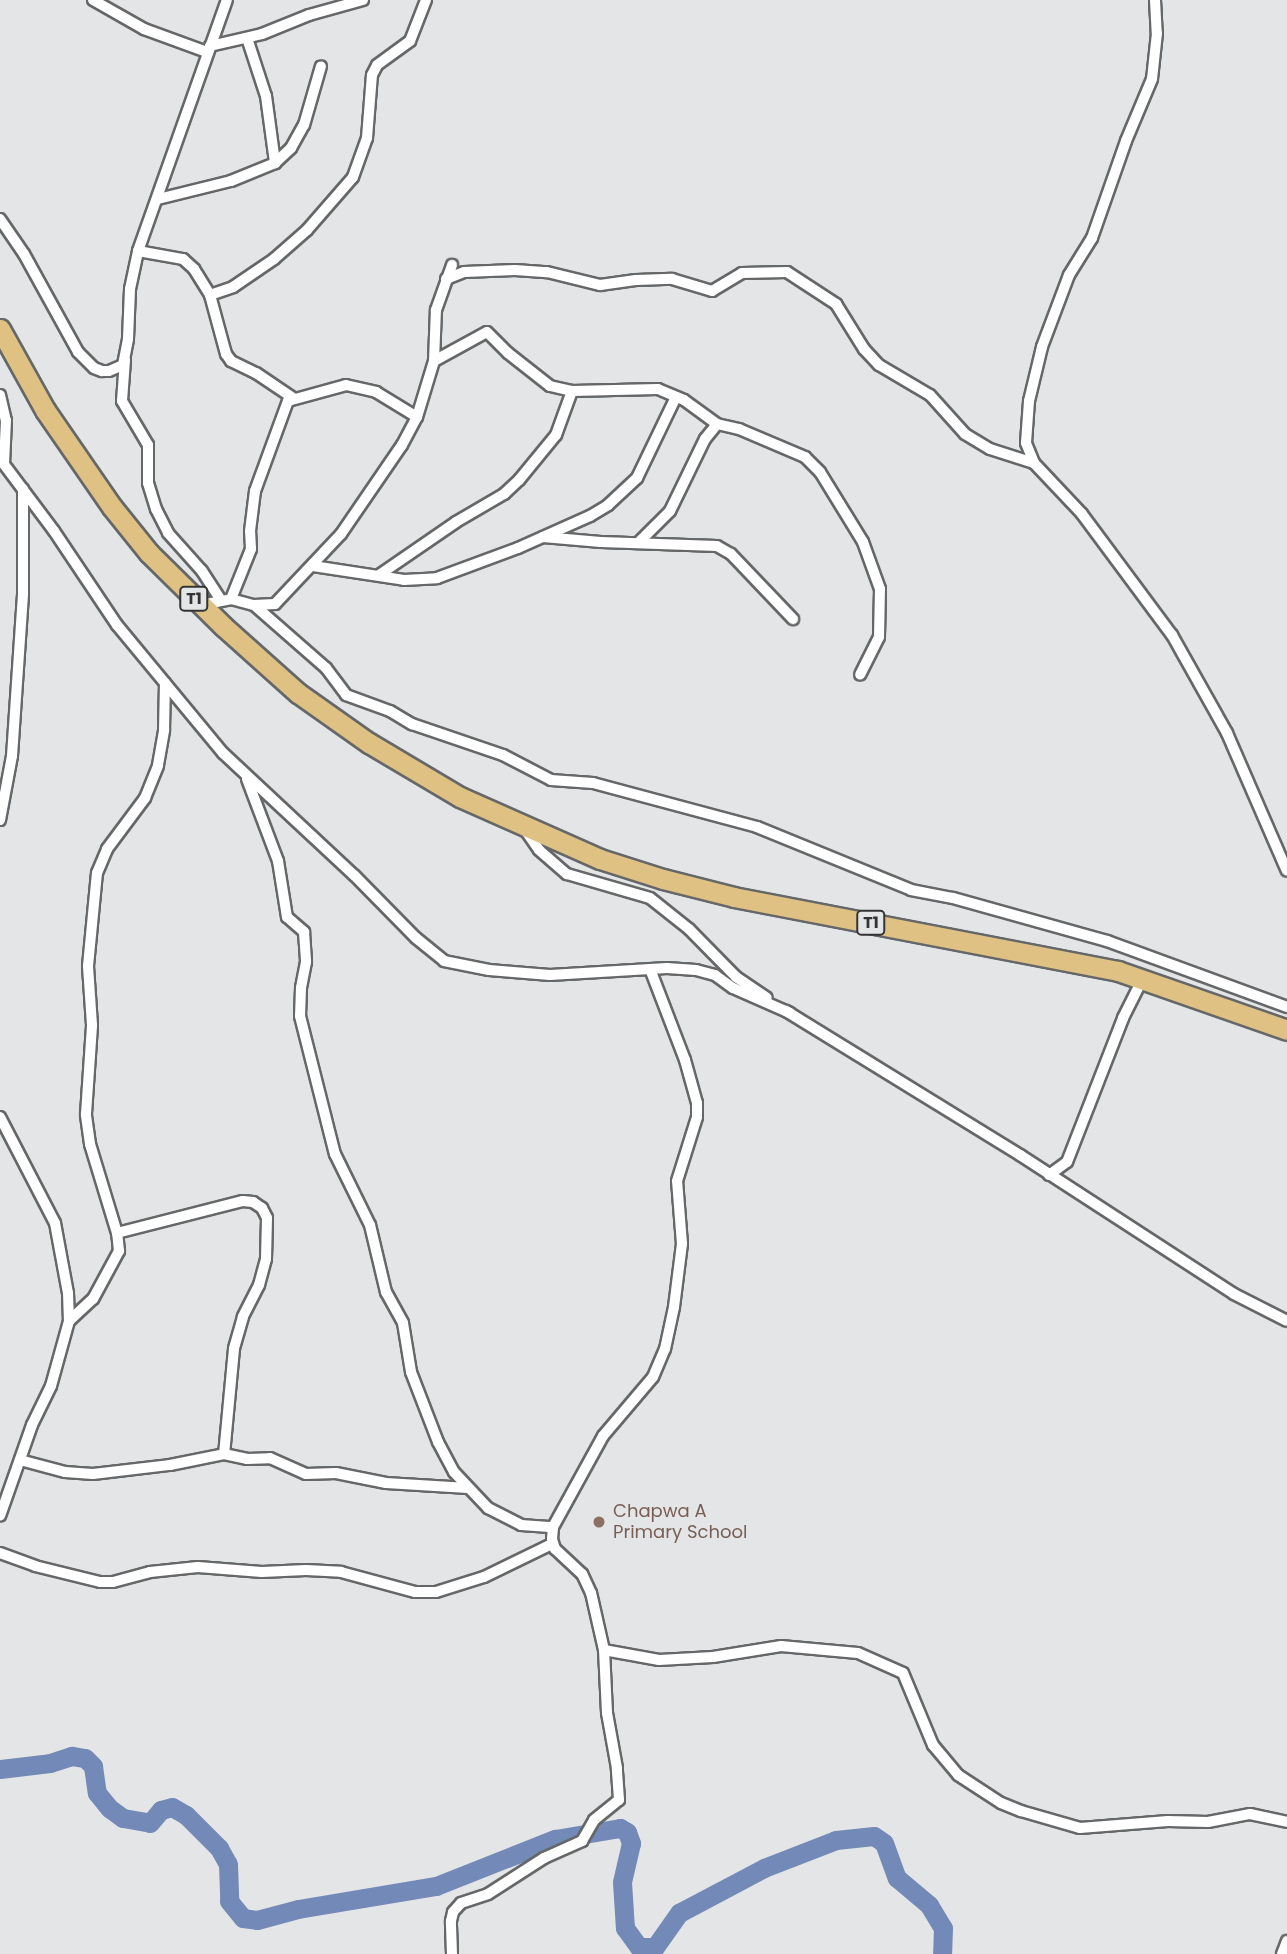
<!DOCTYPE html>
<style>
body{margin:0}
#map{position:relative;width:1287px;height:1954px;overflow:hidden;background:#e3e5e6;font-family:Poppins,sans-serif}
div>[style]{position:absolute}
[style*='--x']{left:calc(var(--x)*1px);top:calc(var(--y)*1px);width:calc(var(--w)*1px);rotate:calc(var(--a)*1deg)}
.river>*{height:19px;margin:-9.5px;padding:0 9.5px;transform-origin:9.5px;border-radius:9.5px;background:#7389b7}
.roads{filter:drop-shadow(2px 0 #656768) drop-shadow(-2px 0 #656768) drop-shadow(0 2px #656768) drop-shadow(0 -2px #656768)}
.minor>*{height:10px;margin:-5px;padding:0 5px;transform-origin:5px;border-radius:5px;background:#fff}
.trunk>*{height:19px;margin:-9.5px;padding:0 9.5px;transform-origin:9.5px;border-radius:9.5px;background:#dfc283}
.dots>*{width:19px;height:19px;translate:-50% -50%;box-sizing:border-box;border:4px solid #e3e5e6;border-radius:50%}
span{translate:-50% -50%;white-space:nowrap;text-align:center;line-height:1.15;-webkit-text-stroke:6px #e3e5e6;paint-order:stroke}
.shield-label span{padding:2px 5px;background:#e3e5e6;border:2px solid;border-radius:5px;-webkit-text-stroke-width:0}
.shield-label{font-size:16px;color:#343435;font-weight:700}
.education-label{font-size:18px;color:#785e54}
.left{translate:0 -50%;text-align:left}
</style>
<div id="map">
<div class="river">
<i style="--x:0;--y:1769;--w:50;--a:-6.8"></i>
<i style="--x:50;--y:1763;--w:23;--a:-18"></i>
<i style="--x:72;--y:1756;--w:13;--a:9"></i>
<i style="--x:85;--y:1758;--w:11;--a:45"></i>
<i style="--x:93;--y:1766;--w:27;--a:82"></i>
<i style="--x:97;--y:1793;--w:19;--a:51"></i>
<i style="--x:109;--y:1808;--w:17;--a:36"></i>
<i style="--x:123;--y:1818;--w:27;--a:10"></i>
<i style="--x:150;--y:1823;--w:17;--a:-50"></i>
<i style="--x:161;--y:1810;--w:11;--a:-15"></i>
<i style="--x:172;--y:1807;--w:16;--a:30"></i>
<i style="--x:186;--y:1815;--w:47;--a:45"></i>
<i style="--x:219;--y:1848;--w:18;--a:61"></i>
<i style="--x:228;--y:1864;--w:37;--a:88"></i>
<i style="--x:229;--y:1901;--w:22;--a:51"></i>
<i style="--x:243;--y:1918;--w:14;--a:8"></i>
<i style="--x:257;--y:1920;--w:42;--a:-15"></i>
<i style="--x:298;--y:1909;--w:140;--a:-9.5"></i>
<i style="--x:436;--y:1886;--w:128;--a:-21.6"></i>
<i style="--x:555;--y:1839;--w:66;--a:-9.6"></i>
<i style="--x:620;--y:1828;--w:8;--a:30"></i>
<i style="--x:627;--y:1832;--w:12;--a:70"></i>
<i style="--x:631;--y:1843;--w:40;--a:103"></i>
<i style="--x:622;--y:1882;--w:46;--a:86.3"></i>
<i style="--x:625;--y:1928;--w:24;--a:54"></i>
<i style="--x:639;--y:1947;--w:16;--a:0"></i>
<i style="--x:655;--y:1947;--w:42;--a:-54.8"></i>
<i style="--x:679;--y:1913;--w:96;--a:-27.9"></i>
<i style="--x:764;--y:1868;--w:77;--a:-21.3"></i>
<i style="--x:836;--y:1840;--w:38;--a:-6"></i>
<i style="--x:874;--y:1836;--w:12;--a:35"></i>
<i style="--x:884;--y:1843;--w:37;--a:70"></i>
<i style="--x:897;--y:1878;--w:42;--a:40.2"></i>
<i style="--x:929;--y:1905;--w:27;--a:59"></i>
<i style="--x:943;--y:1928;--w:26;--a:92"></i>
</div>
<div class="roads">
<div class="minor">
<i style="--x:93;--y:0;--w:59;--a:29.6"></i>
<i style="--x:144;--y:29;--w:67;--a:20.1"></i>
<i style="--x:1155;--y:0;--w:33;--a:87"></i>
<i style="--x:1157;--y:33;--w:46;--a:96.2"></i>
<i style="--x:1152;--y:79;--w:67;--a:112.8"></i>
<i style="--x:1126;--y:141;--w:103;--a:109.3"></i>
<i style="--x:1092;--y:238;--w:44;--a:121.9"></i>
<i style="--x:1069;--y:275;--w:77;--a:110.6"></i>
<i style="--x:1042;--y:347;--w:56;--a:103.5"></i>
<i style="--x:1029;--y:401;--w:42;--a:94.1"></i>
<i style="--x:1026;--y:443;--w:22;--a:68"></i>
<i style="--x:1034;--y:463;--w:70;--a:46.7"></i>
<i style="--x:1082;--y:514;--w:151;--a:53.4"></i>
<i style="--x:1172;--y:635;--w:112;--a:60.7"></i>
<i style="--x:1227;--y:733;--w:150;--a:66.5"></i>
<i style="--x:247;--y:38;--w:61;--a:71.9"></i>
<i style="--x:266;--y:96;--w:68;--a:82.3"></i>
<i style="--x:210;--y:46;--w:53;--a:-13"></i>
<i style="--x:262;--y:34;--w:51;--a:-22"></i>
<i style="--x:309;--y:15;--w:56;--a:-15.5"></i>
<i style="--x:158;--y:199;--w:75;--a:-13.9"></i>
<i style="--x:231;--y:181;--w:48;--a:-22.2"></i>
<i style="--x:275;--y:163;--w:22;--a:-43"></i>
<i style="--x:291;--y:148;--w:26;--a:-61"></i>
<i style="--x:304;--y:125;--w:61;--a:-73.9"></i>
<i style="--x:0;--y:219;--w:42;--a:55.6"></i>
<i style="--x:24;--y:254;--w:112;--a:61.1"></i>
<i style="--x:78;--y:352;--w:23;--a:45"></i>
<i style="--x:94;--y:368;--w:9;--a:21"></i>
<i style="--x:102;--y:371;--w:7;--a:0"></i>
<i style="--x:109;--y:371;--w:15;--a:-23"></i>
<i style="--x:123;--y:365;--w:26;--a:-79"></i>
<i style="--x:128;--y:339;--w:50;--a:-87.7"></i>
<i style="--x:130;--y:289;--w:39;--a:-78"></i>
<i style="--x:138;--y:251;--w:266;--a:-70.5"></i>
<i style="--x:138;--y:251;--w:46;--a:10.1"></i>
<i style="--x:183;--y:259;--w:15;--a:42"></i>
<i style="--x:194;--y:269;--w:31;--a:58"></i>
<i style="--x:210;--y:295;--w:61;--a:74.8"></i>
<i style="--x:226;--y:354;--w:9;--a:54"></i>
<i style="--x:231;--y:361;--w:28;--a:26"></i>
<i style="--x:256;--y:373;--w:45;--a:34"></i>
<i style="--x:446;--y:279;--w:19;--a:-21"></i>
<i style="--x:464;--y:272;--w:51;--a:-2.2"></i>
<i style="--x:515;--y:270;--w:32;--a:4"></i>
<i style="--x:547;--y:272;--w:55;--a:13.8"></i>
<i style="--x:600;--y:285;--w:36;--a:-8"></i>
<i style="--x:636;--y:280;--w:36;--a:-2"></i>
<i style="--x:672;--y:279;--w:42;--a:16.7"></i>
<i style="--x:712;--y:291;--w:35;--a:-31"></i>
<i style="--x:742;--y:273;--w:45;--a:-1.3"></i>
<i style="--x:787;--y:272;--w:59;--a:33.1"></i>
<i style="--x:836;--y:304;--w:53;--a:58.1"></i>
<i style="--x:864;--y:349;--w:22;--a:47"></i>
<i style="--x:879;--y:365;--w:59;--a:30.5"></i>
<i style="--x:930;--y:395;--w:52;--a:48.1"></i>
<i style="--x:965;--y:434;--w:29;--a:31"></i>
<i style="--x:990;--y:449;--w:46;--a:17.7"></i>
<i style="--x:210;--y:295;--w:24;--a:-19"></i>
<i style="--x:233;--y:287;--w:50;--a:-34.3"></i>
<i style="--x:274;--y:259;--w:44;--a:-41.3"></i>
<i style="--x:307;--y:230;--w:70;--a:-49"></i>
<i style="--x:353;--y:177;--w:41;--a:-70.3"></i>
<i style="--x:367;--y:138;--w:63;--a:-85.5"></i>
<i style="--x:372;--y:75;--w:11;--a:-63"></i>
<i style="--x:377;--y:65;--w:41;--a:-36"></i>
<i style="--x:410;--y:41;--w:44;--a:-68.7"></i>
<i style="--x:125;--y:360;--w:41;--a:94.2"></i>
<i style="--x:122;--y:401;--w:51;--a:59.4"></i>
<i style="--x:148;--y:445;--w:38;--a:90"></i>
<i style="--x:148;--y:483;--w:27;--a:73"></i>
<i style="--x:156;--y:509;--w:27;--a:63"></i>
<i style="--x:168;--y:533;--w:51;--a:48.2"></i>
<i style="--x:202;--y:571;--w:33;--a:57"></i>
<i style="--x:434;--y:361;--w:60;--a:-28.7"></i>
<i style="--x:487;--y:332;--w:30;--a:45"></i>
<i style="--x:508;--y:353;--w:53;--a:38.2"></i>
<i style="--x:550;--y:386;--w:23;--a:13"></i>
<i style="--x:572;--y:391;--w:86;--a:-1.3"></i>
<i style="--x:658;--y:389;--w:28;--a:23"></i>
<i style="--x:684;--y:400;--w:41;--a:36"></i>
<i style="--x:0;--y:395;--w:26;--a:77"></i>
<i style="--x:6;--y:420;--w:44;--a:92.6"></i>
<i style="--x:0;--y:459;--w:90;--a:53.1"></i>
<i style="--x:54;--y:531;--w:113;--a:56.2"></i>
<i style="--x:117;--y:625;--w:166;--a:50.4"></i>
<i style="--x:223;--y:753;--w:179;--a:43"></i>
<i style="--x:354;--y:875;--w:88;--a:45.5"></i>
<i style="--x:416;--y:938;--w:36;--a:39"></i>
<i style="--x:444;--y:961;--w:46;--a:11.3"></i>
<i style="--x:489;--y:970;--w:61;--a:4.7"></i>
<i style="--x:550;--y:975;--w:117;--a:-3.4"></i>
<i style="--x:667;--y:968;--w:29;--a:4"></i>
<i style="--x:696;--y:970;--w:20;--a:15"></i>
<i style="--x:715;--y:975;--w:22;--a:36"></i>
<i style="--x:733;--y:988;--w:62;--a:23.7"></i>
<i style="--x:543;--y:537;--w:58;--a:4.9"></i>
<i style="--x:601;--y:542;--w:116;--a:2"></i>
<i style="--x:717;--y:546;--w:16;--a:30"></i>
<i style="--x:731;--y:554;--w:90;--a:46.4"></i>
<i style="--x:638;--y:543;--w:45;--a:-45"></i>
<i style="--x:670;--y:511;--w:80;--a:-64.1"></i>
<i style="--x:705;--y:439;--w:19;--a:-51"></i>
<i style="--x:717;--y:424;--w:23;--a:13"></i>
<i style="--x:739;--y:429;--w:72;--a:23"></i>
<i style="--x:805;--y:457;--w:21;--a:45"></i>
<i style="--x:820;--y:472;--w:82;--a:58.4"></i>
<i style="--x:863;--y:542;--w:50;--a:70.1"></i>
<i style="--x:880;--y:589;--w:48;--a:91.2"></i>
<i style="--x:879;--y:637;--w:42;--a:116.6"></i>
<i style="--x:313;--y:566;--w:92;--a:8.7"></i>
<i style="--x:404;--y:580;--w:33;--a:-3"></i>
<i style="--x:437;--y:578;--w:86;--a:-20.3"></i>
<i style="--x:518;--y:548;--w:79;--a:-24"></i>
<i style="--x:590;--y:516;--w:21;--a:-31"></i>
<i style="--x:608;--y:505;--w:40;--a:-43"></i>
<i style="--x:637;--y:478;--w:90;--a:-64.3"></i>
<i style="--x:379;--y:575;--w:93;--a:-34.5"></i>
<i style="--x:456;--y:522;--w:56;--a:-30.3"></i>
<i style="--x:504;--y:494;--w:21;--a:-43"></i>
<i style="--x:519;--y:480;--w:58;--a:-50.6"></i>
<i style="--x:556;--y:435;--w:47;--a:-70"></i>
<i style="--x:231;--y:599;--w:54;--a:-68.2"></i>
<i style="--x:251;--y:549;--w:18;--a:-93"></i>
<i style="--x:250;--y:531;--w:40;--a:-82.9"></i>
<i style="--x:255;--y:491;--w:96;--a:-69.9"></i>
<i style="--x:288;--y:401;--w:60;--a:-15.4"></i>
<i style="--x:346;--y:385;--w:31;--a:13"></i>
<i style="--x:376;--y:392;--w:48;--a:31.4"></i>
<i style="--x:201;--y:605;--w:31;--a:-11"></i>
<i style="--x:231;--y:599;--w:24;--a:15"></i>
<i style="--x:254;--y:605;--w:21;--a:-3"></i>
<i style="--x:275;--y:604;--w:96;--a:-46.7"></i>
<i style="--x:341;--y:534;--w:108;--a:-55.6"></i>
<i style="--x:402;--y:445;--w:32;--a:-62"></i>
<i style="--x:417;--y:417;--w:59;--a:-73.1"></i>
<i style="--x:434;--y:361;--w:51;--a:-87.8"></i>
<i style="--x:436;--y:310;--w:48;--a:-70.4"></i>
<i style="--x:254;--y:605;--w:96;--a:41.2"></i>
<i style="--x:326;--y:668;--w:34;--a:53"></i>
<i style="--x:346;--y:695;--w:47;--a:20"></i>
<i style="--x:390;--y:711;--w:26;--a:31"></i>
<i style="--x:412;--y:724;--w:96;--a:18.8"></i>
<i style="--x:503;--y:755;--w:54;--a:27.5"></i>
<i style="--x:551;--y:780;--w:42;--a:4.1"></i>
<i style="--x:593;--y:783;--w:170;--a:15"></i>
<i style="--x:757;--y:827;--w:166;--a:22.2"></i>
<i style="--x:911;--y:890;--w:43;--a:10.8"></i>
<i style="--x:953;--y:898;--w:160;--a:15.6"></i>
<i style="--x:1107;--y:941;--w:192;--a:20.1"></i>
<i style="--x:247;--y:779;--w:88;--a:69.3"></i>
<i style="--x:278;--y:861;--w:57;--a:80.9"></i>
<i style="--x:287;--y:917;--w:23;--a:41"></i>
<i style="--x:304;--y:932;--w:30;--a:86"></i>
<i style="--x:306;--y:962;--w:26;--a:101"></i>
<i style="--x:301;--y:988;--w:28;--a:92"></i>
<i style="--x:300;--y:1016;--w:142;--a:75.8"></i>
<i style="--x:335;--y:1154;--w:79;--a:63.8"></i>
<i style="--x:370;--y:1225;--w:69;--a:76.6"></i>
<i style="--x:386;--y:1292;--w:35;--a:61"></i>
<i style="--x:403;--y:1323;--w:50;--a:80.7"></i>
<i style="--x:411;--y:1372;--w:75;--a:68.9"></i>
<i style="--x:438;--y:1442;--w:34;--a:62"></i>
<i style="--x:454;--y:1472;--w:50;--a:46.6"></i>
<i style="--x:488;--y:1508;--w:37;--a:27"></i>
<i style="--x:521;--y:1525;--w:32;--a:4"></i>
<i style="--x:0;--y:820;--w:65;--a:-79.4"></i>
<i style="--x:12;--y:756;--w:163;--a:-86.1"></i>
<i style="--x:23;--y:593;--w:104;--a:-90"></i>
<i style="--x:523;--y:827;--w:28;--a:55"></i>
<i style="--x:539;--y:850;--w:37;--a:41"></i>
<i style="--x:567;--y:874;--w:86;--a:16.1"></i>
<i style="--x:650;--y:898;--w:50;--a:38.5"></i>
<i style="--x:689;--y:929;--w:67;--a:45.6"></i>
<i style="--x:736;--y:977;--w:37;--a:34"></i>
<i style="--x:786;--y:1011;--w:275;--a:31.6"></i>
<i style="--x:1020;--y:1155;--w:255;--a:33"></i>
<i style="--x:1234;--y:1294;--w:59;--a:27"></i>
<i style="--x:0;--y:1117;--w:119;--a:62.6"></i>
<i style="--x:55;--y:1223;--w:71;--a:79.5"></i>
<i style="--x:68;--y:1293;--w:28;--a:88"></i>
<i style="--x:69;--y:1321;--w:67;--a:105.5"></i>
<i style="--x:51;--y:1386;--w:43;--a:116"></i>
<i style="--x:32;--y:1425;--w:96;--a:109.4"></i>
<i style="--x:1049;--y:1175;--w:22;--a:-36"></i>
<i style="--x:1067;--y:1162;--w:155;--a:-68.7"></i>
<i style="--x:1123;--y:1018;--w:42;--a:-63.4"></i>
<i style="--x:117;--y:1233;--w:130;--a:-14.3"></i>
<i style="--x:243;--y:1201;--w:10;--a:6"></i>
<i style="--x:253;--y:1202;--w:11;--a:34"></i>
<i style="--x:262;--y:1208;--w:11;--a:63"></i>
<i style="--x:267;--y:1218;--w:41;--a:91.4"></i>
<i style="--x:266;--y:1259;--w:27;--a:105"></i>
<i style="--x:259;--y:1285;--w:36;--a:117"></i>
<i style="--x:243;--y:1317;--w:33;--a:106"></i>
<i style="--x:234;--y:1349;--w:105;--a:95.4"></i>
<i style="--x:69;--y:1321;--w:33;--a:-43"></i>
<i style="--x:93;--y:1299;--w:55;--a:-61.6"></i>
<i style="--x:119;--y:1251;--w:18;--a:-96"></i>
<i style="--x:117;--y:1233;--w:93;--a:-106.9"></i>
<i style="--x:90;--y:1144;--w:30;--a:-98"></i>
<i style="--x:86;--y:1114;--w:89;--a:-86.1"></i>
<i style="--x:92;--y:1025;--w:59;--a:-93.9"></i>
<i style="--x:88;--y:966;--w:93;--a:-84.5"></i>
<i style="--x:97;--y:873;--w:26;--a:-67"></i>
<i style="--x:107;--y:849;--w:64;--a:-53.3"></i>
<i style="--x:145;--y:798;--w:35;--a:-68"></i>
<i style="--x:158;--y:765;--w:36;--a:-80"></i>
<i style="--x:164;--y:730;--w:47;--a:-88.8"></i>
<i style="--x:20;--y:1460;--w:47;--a:14.9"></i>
<i style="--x:65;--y:1472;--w:28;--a:4"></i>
<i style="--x:93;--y:1474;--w:78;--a:-6.7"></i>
<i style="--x:170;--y:1465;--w:55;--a:-11.5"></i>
<i style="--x:224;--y:1454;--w:24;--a:12"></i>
<i style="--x:247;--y:1459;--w:23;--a:-2"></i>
<i style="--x:270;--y:1458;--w:39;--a:24"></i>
<i style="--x:306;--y:1474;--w:30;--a:-2"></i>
<i style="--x:336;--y:1473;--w:51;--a:11.3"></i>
<i style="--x:386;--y:1483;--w:82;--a:3.5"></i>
<i style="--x:0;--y:1553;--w:37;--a:20"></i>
<i style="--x:35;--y:1566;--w:67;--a:13.8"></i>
<i style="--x:100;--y:1582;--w:13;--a:0"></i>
<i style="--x:113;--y:1582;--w:38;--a:-15"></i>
<i style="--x:150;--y:1572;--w:48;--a:-5.9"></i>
<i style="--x:198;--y:1567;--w:64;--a:4.5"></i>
<i style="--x:262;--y:1572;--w:44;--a:-2.6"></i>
<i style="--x:306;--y:1570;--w:35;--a:3"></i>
<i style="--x:341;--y:1572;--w:77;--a:15.1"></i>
<i style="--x:415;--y:1592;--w:21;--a:0"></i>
<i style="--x:436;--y:1592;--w:50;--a:-17.4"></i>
<i style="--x:484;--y:1577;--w:76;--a:-25.9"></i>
<i style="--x:604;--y:1650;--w:56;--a:10.3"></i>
<i style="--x:659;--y:1660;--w:54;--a:-3.2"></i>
<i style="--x:713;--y:1657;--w:69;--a:-9.2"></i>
<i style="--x:781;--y:1646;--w:77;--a:5.2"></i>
<i style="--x:858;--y:1653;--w:49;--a:24"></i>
<i style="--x:903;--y:1673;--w:78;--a:67.4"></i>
<i style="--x:933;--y:1745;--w:39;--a:50"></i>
<i style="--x:958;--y:1775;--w:51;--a:33.1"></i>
<i style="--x:1001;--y:1803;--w:22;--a:22"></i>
<i style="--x:1021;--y:1811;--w:61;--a:16.1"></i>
<i style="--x:1080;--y:1828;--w:88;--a:-4.5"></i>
<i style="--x:1168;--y:1821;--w:40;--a:1.4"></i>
<i style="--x:1208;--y:1822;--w:43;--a:-10.8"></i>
<i style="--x:1250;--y:1814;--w:38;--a:12"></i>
<i style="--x:452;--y:1954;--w:33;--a:-92"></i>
<i style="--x:451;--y:1921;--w:9;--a:-77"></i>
<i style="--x:453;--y:1912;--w:12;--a:-48"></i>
<i style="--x:461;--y:1903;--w:28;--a:-18"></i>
<i style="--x:488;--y:1894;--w:67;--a:-32.7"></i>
<i style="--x:544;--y:1858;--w:42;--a:-24.1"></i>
<i style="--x:582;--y:1841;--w:24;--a:-60"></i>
<i style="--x:594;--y:1820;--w:32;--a:-39"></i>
<i style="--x:619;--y:1800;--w:32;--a:-94"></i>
<i style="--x:617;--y:1768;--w:56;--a:-100.3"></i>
<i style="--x:607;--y:1713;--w:63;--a:-92.7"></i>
<i style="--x:604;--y:1650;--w:58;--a:-102.8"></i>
<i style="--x:591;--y:1593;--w:21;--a:-115"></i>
<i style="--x:582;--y:1574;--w:37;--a:-137"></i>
<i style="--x:555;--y:1549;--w:10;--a:-107"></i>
<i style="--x:552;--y:1539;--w:12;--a:-85"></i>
<i style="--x:553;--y:1527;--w:104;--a:-61.2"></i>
<i style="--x:603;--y:1436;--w:77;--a:-49.7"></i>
<i style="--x:653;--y:1377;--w:30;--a:-67"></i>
<i style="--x:665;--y:1349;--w:43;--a:-77.9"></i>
<i style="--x:674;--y:1307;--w:64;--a:-82.8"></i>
<i style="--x:682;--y:1244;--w:63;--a:-94.5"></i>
<i style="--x:677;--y:1181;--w:67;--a:-72.6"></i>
<i style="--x:697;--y:1117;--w:14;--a:-90"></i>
<i style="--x:697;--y:1103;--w:45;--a:-105.6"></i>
<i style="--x:685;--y:1060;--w:97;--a:-111"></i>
<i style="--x:1282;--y:1954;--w:14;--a:-69"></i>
</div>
<div class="trunk">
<i style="--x:0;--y:329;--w:93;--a:60.9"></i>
<i style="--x:45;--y:410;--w:118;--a:55.4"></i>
<i style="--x:112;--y:507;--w:59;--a:51.2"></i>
<i style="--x:149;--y:553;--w:104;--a:44.6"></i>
<i style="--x:223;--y:626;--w:101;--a:41.8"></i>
<i style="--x:298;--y:693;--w:87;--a:35.2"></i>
<i style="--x:369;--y:743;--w:106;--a:30.7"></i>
<i style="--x:460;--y:797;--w:153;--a:23.9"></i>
<i style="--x:600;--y:859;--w:66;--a:17.6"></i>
<i style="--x:663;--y:879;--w:73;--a:14.2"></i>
<i style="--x:734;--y:897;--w:391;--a:10.9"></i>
<i style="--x:1118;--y:971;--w:179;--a:19.2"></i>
</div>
</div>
<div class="dots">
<i style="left:599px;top:1522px;background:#8d6e63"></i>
</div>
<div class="shield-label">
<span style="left:194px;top:599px">T1</span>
<span style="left:871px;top:923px">T1</span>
</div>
<div class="education-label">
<span class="left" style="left:613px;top:1522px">Chapwa A<br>Primary School</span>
</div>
</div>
